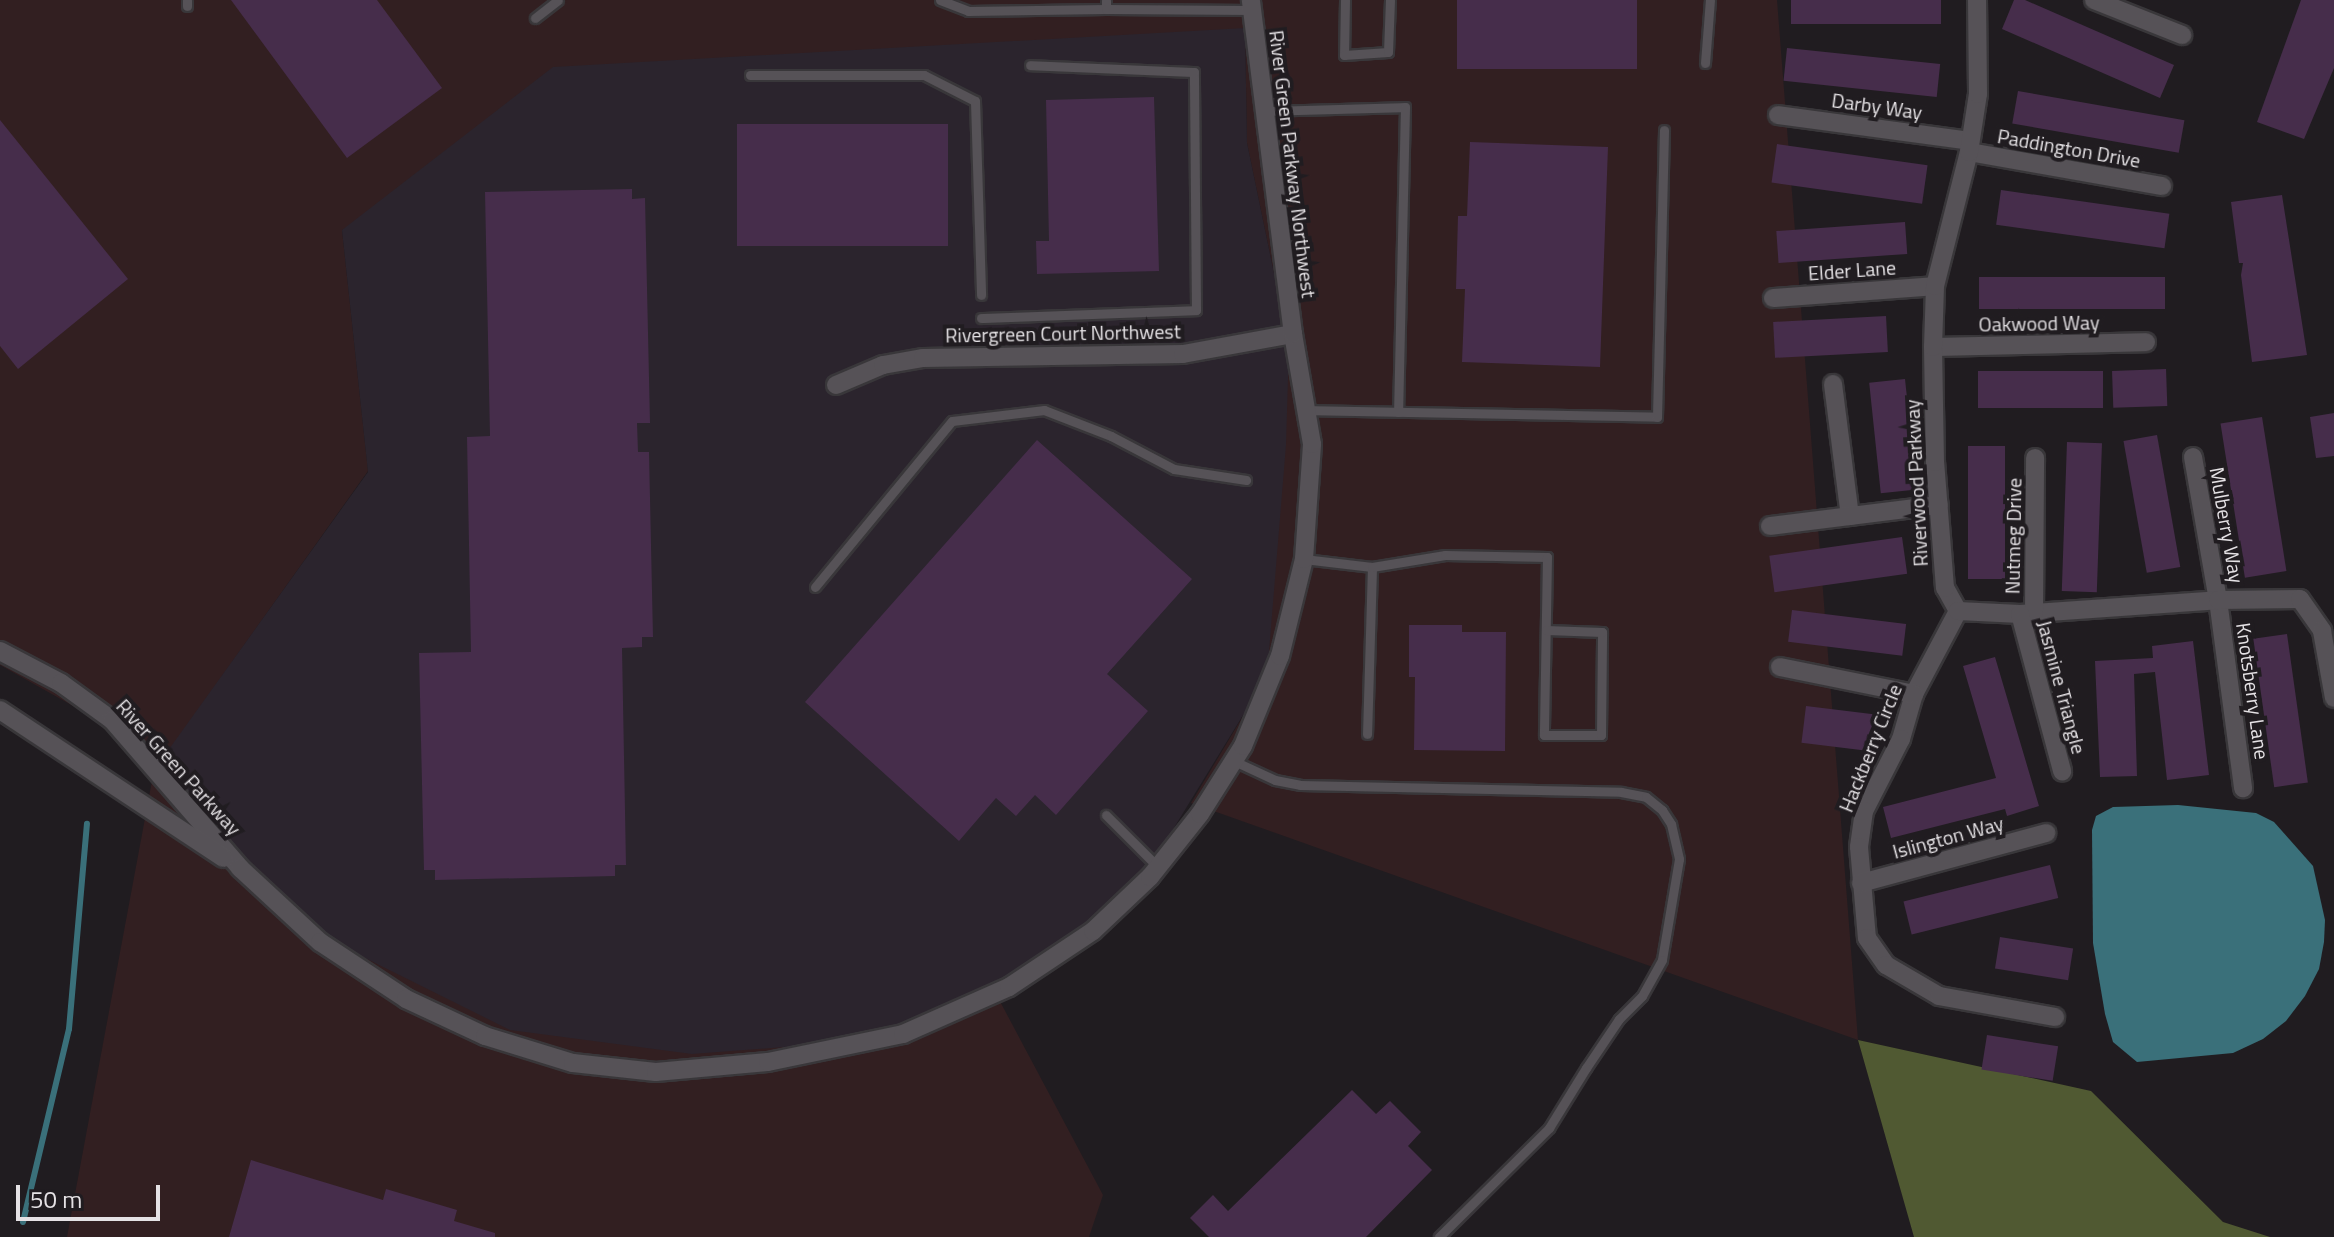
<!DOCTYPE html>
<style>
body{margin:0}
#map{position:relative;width:2334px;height:1237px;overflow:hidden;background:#201c20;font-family:"Titillium Web",sans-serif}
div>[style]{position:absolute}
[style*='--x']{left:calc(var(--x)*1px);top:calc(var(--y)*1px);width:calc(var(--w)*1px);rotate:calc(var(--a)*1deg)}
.commercial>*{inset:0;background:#321f21}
.built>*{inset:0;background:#2b242d}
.forest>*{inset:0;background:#505932}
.water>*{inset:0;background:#3a707a}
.stream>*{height:6px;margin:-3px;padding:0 3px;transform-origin:3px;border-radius:3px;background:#3a707a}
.building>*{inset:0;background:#462d4b;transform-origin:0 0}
.roads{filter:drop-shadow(2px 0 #39373a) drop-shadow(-2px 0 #39373a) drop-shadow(0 2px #39373a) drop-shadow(0 -2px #39373a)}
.service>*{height:9px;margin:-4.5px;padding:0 4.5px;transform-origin:4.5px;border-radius:4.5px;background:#565257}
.minor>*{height:18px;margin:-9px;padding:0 9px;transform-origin:9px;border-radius:9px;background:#565257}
span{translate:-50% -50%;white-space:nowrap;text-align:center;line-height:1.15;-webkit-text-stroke:8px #201c20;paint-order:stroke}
.street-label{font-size:20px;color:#e5e2e5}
.scale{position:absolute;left:16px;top:1185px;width:144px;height:36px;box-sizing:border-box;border:4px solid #e5e2e5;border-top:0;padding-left:10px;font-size:24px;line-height:28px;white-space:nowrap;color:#e5e2e5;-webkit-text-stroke:6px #201c20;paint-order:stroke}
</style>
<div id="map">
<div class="commercial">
<i style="clip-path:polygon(0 0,1777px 0,1858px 1040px,1191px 803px,1267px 676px,1289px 346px,1247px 143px,1245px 28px,342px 230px,368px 471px,155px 770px,995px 992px,1103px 1195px,1089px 1237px,67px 1237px,154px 770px,91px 716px,0 665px)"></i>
</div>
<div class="built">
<i style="clip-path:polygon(1245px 28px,1247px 143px,1289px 346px,1286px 445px,1267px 676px,1145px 875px,1095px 939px,878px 1040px,692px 1054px,510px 1030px,327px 939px,154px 770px,368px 472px,342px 230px,553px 67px)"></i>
</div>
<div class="forest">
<i style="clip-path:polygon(1858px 1040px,2091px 1091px,2223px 1222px,2270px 1237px,1914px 1237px)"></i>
</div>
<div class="water">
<i style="clip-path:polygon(2178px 805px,2256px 813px,2274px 822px,2313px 866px,2325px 920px,2324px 942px,2319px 969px,2305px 996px,2286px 1021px,2263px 1039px,2233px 1053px,2137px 1062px,2113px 1042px,2105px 1014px,2093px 943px,2092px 830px,2096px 816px,2113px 807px)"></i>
</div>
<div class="stream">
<i style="--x:23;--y:1222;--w:198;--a:-76.6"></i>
<i style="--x:69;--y:1029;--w:206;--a:-85"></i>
</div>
<div class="building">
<i style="clip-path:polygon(231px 0,377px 0,442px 88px,347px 158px)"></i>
<i style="left:1457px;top:0;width:180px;height:69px"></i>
<i style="left:1791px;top:0;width:150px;height:24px"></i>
<i style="clip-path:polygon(2014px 0,2025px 0,2174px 65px,2160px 98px,2002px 29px)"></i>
<i style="clip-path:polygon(2301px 0,2334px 0,2334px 68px,2304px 139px,2257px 122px)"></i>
<i style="left:1787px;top:48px;width:154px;height:33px;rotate:6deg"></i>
<i style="left:2018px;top:91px;width:169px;height:33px;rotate:10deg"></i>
<i style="clip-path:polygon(1154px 97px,1159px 271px,1037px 274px,1036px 241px,1049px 241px,1046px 100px)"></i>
<i style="clip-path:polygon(0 120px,128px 279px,18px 369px,0 346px)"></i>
<i style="left:948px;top:124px;width:122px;height:211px;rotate:90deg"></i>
<i style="clip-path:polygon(1470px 142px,1608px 147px,1600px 367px,1462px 362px,1465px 289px,1456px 289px,1458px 216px,1467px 216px)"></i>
<i style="left:1777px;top:144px;width:152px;height:39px;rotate:8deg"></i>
<i style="clip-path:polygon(632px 189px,632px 199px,645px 198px,650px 423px,637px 423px,638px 452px,649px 452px,653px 637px,642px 637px,642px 647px,622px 648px,626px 865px,615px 865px,615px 876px,435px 880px,435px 870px,424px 870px,419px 653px,471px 652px,467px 437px,490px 436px,485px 192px)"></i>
<i style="left:2001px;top:190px;width:170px;height:35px;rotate:8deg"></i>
<i style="clip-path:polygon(2282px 195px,2307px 355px,2252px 362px,2241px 275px,2243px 263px,2239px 263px,2231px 202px)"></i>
<i style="left:1905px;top:222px;width:32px;height:129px;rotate:86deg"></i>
<i style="left:2165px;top:277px;width:32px;height:186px;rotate:90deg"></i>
<i style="left:1886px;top:316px;width:36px;height:113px;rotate:87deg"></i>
<i style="left:2166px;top:369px;width:37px;height:54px;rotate:88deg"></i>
<i style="left:2103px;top:371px;width:37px;height:125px;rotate:90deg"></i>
<i style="left:1905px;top:379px;width:111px;height:36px;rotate:84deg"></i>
<i style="clip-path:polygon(2334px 413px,2334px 456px,2316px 458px,2310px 417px)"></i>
<i style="left:2262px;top:417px;width:156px;height:42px;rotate:81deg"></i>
<i style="left:2157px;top:435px;width:134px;height:34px;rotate:80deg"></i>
<i style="clip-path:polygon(1037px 440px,1192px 579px,1107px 674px,1148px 711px,1056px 815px,1035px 795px,1016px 816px,996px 798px,959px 841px,805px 702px)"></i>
<i style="left:2067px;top:442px;width:35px;height:149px;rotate:2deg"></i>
<i style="left:1968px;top:446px;width:37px;height:133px"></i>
<i style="left:1902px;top:537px;width:37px;height:134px;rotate:82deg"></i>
<i style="left:1792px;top:610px;width:115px;height:32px;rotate:7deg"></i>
<i style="clip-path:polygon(1409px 625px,1462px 625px,1462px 632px,1506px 632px,1505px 751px,1414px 750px,1415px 677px,1409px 677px)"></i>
<i style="left:2287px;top:634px;width:150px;height:34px;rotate:82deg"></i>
<i style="clip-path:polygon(2193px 641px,2209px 775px,2167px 780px,2155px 672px,2134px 674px,2137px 776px,2100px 777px,2095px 661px,2153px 658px,2152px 646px)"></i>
<i style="clip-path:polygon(1995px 657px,2039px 806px,2007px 816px,2005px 809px,1891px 838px,1883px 807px,1996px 778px,1963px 666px)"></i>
<i style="left:1806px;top:706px;width:70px;height:37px;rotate:7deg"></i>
<i style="left:2050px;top:865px;width:34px;height:151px;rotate:76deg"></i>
<i style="left:2000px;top:937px;width:74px;height:32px;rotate:9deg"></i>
<i style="left:1987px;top:1035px;width:72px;height:35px;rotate:9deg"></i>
<i style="clip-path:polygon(1352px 1090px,1376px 1114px,1390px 1101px,1421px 1132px,1408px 1146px,1432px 1170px,1366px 1237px,1209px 1237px,1190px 1218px,1213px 1195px,1228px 1211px)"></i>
<i style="clip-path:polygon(251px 1160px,383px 1200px,386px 1189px,457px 1210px,454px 1221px,495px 1233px,495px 1237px,229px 1237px)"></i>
</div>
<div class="roads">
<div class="service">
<i style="--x:187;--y:0;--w:6;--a:90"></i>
<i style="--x:940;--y:0;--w:30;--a:21"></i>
<i style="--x:968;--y:11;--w:138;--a:-0.8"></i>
<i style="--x:1106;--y:0;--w:9;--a:90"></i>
<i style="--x:1106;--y:9;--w:145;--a:0.4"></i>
<i style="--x:1345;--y:0;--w:55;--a:91"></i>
<i style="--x:1344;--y:55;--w:44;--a:-3.9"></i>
<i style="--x:1388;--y:52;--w:52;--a:-87.8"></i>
<i style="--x:535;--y:18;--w:29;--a:-38"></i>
<i style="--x:1705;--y:63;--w:63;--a:-85.5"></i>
<i style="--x:750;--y:75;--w:174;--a:0"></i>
<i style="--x:924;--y:75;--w:57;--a:27"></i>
<i style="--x:975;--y:101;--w:194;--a:88.2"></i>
<i style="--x:1265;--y:111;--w:140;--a:-1.6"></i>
<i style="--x:1405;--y:107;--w:305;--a:91.3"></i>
<i style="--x:981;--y:318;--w:215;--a:-2.1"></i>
<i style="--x:1196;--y:310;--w:238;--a:-90.5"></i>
<i style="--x:1194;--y:72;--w:164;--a:-177.6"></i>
<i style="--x:1306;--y:410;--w:351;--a:1.1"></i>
<i style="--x:1657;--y:417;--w:287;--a:-88.6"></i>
<i style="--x:1304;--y:559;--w:68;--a:6.7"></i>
<i style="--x:1372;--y:567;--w:167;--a:91.7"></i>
<i style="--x:1372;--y:567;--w:74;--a:-9.3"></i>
<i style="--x:1445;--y:555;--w:102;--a:1.1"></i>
<i style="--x:1547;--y:557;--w:178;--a:91"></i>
<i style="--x:1544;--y:735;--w:57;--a:0"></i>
<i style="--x:1601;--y:735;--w:103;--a:-89.4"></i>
<i style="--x:1602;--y:632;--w:56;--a:-178"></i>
<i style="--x:815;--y:587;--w:215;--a:-50.5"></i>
<i style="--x:952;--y:421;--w:93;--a:-6.8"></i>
<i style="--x:1044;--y:410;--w:72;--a:21.2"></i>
<i style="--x:1111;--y:436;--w:71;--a:27.6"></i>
<i style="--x:1174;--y:469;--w:73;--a:8.7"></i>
<i style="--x:1234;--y:761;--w:45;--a:24.9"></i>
<i style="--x:1275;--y:780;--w:25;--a:11"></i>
<i style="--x:1300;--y:785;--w:321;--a:1.2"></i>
<i style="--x:1621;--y:792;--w:25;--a:11"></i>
<i style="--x:1646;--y:797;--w:21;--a:39"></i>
<i style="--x:1662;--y:810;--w:17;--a:57"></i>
<i style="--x:1671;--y:824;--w:36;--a:77"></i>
<i style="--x:1679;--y:859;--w:102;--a:99.6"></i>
<i style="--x:1662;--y:960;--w:41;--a:119.1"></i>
<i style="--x:1642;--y:996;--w:33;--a:135"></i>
<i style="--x:1619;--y:1019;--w:59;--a:124"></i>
<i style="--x:1586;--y:1068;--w:70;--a:121.7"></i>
<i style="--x:1549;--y:1128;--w:155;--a:135.3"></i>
<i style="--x:1106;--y:815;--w:74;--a:45"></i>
</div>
<div class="minor">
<i style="--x:2094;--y:0;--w:95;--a:21.7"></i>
<i style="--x:1778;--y:115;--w:194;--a:7.7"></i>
<i style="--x:1969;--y:152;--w:196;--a:10"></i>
<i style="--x:1773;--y:298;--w:162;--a:-4.2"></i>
<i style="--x:1933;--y:347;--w:213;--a:-1.3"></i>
<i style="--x:1833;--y:384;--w:133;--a:82.7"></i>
<i style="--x:836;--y:385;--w:51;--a:-23.1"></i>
<i style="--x:883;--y:365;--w:41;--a:-9.9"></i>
<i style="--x:923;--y:358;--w:260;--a:-0.9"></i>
<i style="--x:1183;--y:354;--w:112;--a:-10.3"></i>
<i style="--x:2193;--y:457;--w:145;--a:80.1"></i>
<i style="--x:2218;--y:600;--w:190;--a:82.4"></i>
<i style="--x:1770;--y:526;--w:170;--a:-7.1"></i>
<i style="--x:1958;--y:611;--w:26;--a:-119"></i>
<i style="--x:1945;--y:588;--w:126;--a:-94.5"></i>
<i style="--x:1935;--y:462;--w:115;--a:-91"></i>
<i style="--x:1933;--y:347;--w:61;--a:-88.1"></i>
<i style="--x:1935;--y:286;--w:138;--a:-75.8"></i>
<i style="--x:1969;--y:152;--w:59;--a:-81.2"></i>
<i style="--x:1978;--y:94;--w:94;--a:-90.6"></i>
<i style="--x:1958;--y:611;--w:94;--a:117.9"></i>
<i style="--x:1914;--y:694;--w:47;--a:106.1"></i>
<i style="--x:1901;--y:739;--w:81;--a:117.2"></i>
<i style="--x:1864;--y:811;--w:36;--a:98"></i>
<i style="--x:1859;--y:847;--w:91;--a:85"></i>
<i style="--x:1867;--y:938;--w:33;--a:55"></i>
<i style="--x:1886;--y:965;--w:61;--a:30.3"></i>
<i style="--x:1939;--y:996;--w:118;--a:10.3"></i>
<i style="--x:1958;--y:611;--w:62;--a:2.8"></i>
<i style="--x:2020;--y:614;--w:198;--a:-4"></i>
<i style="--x:2218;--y:600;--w:82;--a:-0.7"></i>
<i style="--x:2300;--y:599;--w:39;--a:55"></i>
<i style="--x:2322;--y:631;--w:68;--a:79.8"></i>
<i style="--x:2034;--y:613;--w:155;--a:-89.6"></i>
<i style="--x:2020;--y:614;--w:163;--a:75"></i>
<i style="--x:0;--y:651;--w:69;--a:27.7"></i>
<i style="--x:61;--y:683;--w:63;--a:36"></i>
<i style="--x:112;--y:720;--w:196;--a:49.1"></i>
<i style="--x:240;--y:868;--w:109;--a:42.8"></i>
<i style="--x:320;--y:942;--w:103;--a:33.5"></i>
<i style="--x:406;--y:999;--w:87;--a:25.1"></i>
<i style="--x:485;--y:1036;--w:92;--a:17.1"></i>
<i style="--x:573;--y:1063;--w:83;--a:6.2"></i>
<i style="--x:656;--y:1072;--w:112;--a:-5.1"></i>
<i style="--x:768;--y:1062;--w:138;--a:-11.7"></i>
<i style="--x:903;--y:1034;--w:116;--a:-23.9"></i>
<i style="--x:1009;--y:987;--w:101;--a:-33.7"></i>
<i style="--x:1093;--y:931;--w:79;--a:-43.5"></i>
<i style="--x:1150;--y:877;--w:80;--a:-51.6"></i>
<i style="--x:1200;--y:814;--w:80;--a:-57.7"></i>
<i style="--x:1243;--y:746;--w:97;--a:-67.7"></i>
<i style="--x:1280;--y:656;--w:100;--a:-76.1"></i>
<i style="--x:1304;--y:559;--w:115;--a:-86"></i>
<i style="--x:1312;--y:444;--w:112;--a:-99.8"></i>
<i style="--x:1293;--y:334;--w:337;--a:-97.2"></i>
<i style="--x:1780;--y:667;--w:137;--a:11.4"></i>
<i style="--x:0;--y:710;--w:268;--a:33.5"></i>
<i style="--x:1861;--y:883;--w:192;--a:-15.1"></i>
</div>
</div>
<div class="street-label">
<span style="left:1877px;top:106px;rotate:8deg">Darby Way</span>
<span style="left:2069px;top:148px;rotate:10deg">Paddington Drive</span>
<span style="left:1293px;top:164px;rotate:83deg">River Green Parkway Northwest</span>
<span style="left:1852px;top:270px;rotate:-4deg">Elder Lane</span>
<span style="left:2039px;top:323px;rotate:-1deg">Oakwood Way</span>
<span style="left:1063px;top:333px;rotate:-1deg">Rivergreen Court Northwest</span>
<span style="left:1916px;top:483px;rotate:-93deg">Riverwood Parkway</span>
<span style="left:2227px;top:525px;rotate:80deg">Mulberry Way</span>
<span style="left:2013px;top:536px;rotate:-89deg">Nutmeg Drive</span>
<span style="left:2062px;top:687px;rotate:75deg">Jasmine Triangle</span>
<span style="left:2253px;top:691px;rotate:82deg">Knotsberry Lane</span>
<span style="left:1870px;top:748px;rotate:-68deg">Hackberry Circle</span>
<span style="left:179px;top:767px;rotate:48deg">River Green Parkway</span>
<span style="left:1948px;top:837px;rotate:-15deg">Islington Way</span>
</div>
<div class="scale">50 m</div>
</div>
